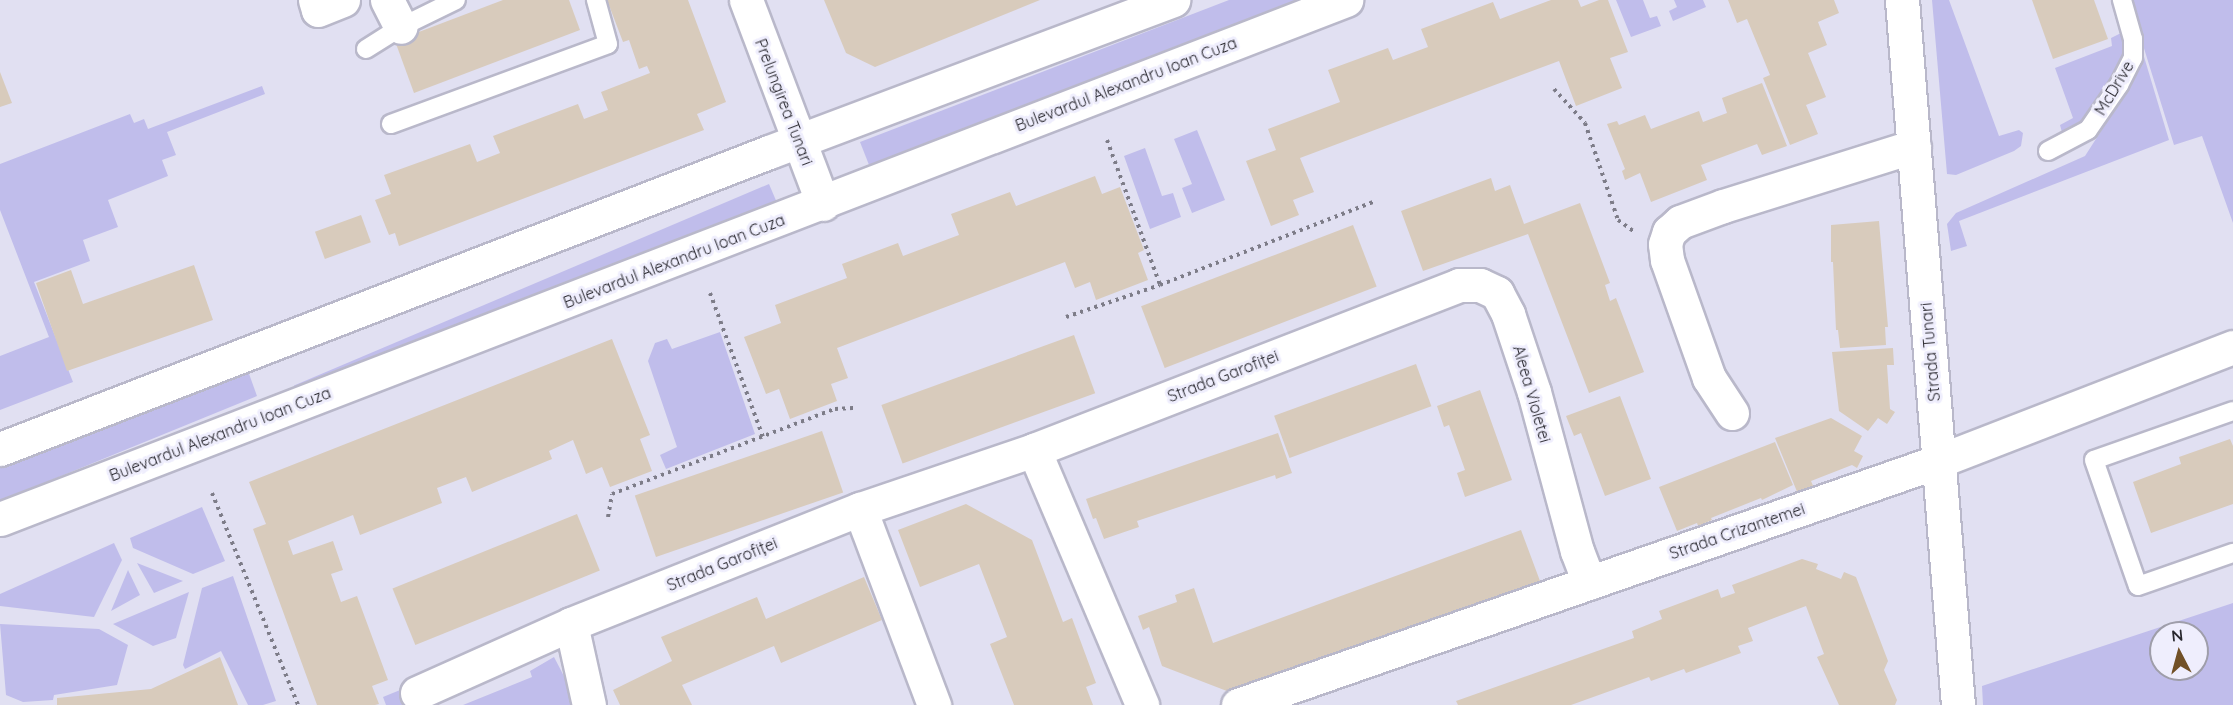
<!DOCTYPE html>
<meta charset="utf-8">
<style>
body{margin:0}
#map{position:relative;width:2233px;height:705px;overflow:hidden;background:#e1e0f2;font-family:Quicksand,sans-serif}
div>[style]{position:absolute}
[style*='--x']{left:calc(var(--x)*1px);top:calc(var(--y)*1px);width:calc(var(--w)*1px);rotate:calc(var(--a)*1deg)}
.green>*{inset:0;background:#c0bdeb;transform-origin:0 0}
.building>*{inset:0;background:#d8cbbc;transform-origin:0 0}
.path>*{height:4px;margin-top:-2px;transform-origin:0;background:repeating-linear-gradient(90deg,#7d7c88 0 3px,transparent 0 7.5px)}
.roads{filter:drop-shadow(2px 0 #b9b8ca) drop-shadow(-2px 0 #b9b8ca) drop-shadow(0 2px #b9b8ca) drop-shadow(0 -2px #b9b8ca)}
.lane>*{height:18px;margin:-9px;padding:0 9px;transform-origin:9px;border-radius:9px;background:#fff}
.street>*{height:33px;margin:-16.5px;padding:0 16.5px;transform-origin:16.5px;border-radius:16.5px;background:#fff}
.secondary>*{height:33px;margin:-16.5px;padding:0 16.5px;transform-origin:16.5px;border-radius:16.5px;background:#fff}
span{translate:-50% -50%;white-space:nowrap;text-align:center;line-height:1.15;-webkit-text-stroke:6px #efeefd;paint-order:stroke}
.street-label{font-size:16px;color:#28272e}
.north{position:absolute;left:2149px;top:621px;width:60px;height:60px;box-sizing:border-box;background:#efeefd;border:2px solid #9f9eaa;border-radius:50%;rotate:354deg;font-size:16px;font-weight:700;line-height:24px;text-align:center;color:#28272e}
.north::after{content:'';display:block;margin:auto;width:21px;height:27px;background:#715027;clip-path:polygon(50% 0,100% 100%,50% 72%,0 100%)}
</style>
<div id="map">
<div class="green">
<i style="clip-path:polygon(1229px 0,1317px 0,871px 170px,860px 142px)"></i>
<i style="clip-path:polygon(1616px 0,1643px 0,1650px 18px,1657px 16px,1661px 26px,1631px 37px)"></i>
<i style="clip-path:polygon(1674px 0,1703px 0,1706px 7px,1673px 21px,1669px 11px,1677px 7px)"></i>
<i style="clip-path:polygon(1932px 0,1949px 0,1999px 136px,2019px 130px,2023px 133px,2021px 146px,2014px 151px,1956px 175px,1947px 174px)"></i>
<i style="clip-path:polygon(2129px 0,2233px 0,2233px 223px,2202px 136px,2174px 145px)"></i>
<i style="clip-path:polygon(2123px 32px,2126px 51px,2090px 118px,2063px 136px,2060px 125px,2073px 118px,2055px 68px,2112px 46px,2111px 38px)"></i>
<i style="clip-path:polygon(2142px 50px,2169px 140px,1959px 221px,1967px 246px,1951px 251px,1947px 224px,1956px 213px,2085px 156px,2112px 114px)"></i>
<i style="clip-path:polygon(262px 86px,265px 94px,167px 132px,176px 155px,162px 160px,168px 176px,108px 200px,118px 227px,83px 240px,90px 261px,34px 282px,73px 382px,0 410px,0 356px,49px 337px,0 210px,0 164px,130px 114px,134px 123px,144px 119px,148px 129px)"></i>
<i style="clip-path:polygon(1197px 130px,1225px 200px,1192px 213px,1182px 188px,1192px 184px,1174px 139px)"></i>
<i style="clip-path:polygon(1145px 148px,1162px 196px,1173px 193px,1181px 217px,1150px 229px,1124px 156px)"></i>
<i style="left:769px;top:184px;width:28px;height:516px;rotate:67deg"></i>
<i style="clip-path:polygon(720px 332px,755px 434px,666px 469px,660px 455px,677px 447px,648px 361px,655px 343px,667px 339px,672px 349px)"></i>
<i style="clip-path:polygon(248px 371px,257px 396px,0 501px,0 466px)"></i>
<i style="clip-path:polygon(202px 507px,225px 561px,193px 574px,133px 548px,130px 538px)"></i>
<i style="clip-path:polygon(114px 543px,122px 560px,94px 617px,0 606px,0 594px)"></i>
<i style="clip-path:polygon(137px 563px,183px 581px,154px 593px)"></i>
<i style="clip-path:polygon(128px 570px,140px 595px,111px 611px)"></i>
<i style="clip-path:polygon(233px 576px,276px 701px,263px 705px,248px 705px,221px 651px,185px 669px,183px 665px,202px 588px)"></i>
<i style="clip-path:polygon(189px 592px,176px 638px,153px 646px,113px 624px)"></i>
<i style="clip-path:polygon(evenodd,2233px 603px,2233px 705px,1983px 705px,1982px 686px,2233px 603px,2161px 633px,2197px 633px,2197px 669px,2161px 669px,2161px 633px)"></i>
<i style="clip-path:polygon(0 624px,99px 629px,128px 645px,117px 685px,54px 695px,53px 700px,23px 702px,6px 695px)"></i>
<i style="clip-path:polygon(554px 657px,579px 705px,463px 705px,532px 677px,530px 671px)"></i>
<i style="clip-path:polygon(405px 688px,412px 705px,386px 705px,383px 697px)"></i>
</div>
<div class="building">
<i style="clip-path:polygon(503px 0,569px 0,580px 30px,414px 93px,395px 41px)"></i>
<i style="clip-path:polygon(607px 0,688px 0,726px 102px,697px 114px,704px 130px,399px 246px,395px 233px,389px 235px,375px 200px,391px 194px,384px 175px,470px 144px,477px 162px,500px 153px,493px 136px,578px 104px,584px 119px,608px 110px,601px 92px,650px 73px,647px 66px,639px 69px,629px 40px,623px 42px)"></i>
<i style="clip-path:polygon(824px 0,1040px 0,875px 67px,846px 53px)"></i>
<i style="clip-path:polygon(1551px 0,1578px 0,1581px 7px,1599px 0,1608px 0,1628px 52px,1610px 58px,1622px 88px,1576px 106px,1559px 61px,1300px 158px,1314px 192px,1293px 200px,1299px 215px,1271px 226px,1246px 161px,1276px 150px,1268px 129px,1340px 102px,1328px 70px,1388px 48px,1393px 60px,1428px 47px,1421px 29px,1493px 2px,1500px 19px)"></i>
<i style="clip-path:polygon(1728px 0,1834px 0,1839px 13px,1818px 22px,1827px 45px,1808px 53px,1826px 97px,1806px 105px,1818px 134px,1790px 145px,1763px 78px,1770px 75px,1747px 19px,1737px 23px)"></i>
<i style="clip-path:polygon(2032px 0,2094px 0,2108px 39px,2053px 59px)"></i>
<i style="clip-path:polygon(0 72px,12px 103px,0 107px)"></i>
<i style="clip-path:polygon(1762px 83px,1787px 146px,1762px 155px,1757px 144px,1701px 165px,1707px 180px,1651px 202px,1640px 173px,1625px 180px,1622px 171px,1625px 169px,1607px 124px,1617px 121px,1619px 125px,1645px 115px,1651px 129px,1699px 111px,1703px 122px,1727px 113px,1722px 98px)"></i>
<i style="clip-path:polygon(1095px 176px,1102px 194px,1120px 187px,1144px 250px,1138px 253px,1148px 280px,1096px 300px,1090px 282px,1075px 288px,1065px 262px,837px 348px,848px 378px,831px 384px,837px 401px,790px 419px,779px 389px,766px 394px,744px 337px,781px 323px,775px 305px,847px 278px,842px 264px,898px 243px,903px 256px,959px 235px,951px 214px,1010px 192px,1016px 206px)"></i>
<i style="clip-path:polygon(1491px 178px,1495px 191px,1510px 185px,1524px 224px,1580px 203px,1610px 283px,1605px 285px,1610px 301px,1616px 298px,1644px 372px,1589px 393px,1528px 234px,1423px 271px,1401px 211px)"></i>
<i style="left:361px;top:215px;width:29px;height:49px;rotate:70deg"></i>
<i style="clip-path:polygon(1879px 221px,1888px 327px,1885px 327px,1886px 345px,1840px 348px,1838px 330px,1836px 330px,1833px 262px,1831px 262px,1831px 225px)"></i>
<i style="left:1353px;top:225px;width:66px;height:227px;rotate:69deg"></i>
<i style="clip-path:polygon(194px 265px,213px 320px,67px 371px,36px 283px,71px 270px,83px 304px)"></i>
<i style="left:1074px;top:335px;width:62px;height:205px;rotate:70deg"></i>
<i style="clip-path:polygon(612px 339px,650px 435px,640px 439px,652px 471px,610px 487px,602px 467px,586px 474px,573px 440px,549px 451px,552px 459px,472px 492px,466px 477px,437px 488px,442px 503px,360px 535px,353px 515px,288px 541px,293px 555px,333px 541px,343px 570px,331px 574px,341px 602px,357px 596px,388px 680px,372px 686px,379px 704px,375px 705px,317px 705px,253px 529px,266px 524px,249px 482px)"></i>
<i style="clip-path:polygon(1893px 348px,1894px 365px,1887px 365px,1890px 409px,1895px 412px,1887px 424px,1878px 418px,1868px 431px,1839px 411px,1832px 352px)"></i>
<i style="left:1416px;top:364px;width:45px;height:151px;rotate:70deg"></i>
<i style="clip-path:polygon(1480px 390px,1512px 480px,1465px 497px,1457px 473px,1465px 470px,1449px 425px,1444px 427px,1437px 406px)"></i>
<i style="clip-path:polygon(1620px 396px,1651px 479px,1605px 496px,1581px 433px,1574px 436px,1566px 416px)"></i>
<i style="clip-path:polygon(1831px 418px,1862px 436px,1854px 451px,1863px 456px,1857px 468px,1852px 465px,1811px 481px,1814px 488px,1798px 494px,1775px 438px)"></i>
<i style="left:822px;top:431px;width:65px;height:198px;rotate:71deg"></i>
<i style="clip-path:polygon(1278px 433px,1292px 473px,1276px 479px,1275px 475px,1137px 521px,1139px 527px,1104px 539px,1096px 518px,1093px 519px,1086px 499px)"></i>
<i style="clip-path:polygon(2230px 439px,2233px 446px,2233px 504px,2151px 533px,2133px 482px,2181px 464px,2179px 457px)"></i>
<i style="clip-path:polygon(1775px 442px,1793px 485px,1762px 500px,1761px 498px,1711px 518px,1712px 520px,1698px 526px,1697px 523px,1677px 531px,1659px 487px)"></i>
<i style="clip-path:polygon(966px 504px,1032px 540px,1063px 622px,1072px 618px,1096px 683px,1086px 687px,1093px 705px,1014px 705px,990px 644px,1007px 637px,979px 564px,920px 587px,898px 530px)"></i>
<i style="left:577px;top:514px;width:61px;height:199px;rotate:68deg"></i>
<i style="clip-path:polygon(1521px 530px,1540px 581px,1232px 693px,1162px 666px,1149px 627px,1143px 630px,1138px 616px,1177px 602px,1175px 595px,1194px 588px,1213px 643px)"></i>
<i style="clip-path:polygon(1802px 559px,1818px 564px,1816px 569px,1841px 579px,1844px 572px,1856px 577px,1888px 661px,1884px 670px,1897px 700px,1895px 705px,1839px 705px,1817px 657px,1824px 654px,1806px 606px,1748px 628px,1753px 641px,1738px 646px,1741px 653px,1686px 673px,1684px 669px,1651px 681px,1649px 677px,1571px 705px,1458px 705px,1456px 701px,1634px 638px,1632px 631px,1662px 619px,1659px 611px,1718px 589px,1721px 598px,1735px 593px,1732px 585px)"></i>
<i style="clip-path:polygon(864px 577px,882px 620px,781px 663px,774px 646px,682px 685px,692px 705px,620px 705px,613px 690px,672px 661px,661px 637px,757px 597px,766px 619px)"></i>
<i style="clip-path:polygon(220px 657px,238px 705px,57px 705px,57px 698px,151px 689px)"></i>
</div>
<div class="path">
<i style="--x:1554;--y:89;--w:46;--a:47.6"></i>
<i style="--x:1585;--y:123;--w:102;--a:71.2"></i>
<i style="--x:1618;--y:220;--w:22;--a:36"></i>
<i style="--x:1107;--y:140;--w:154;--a:69.9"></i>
<i style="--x:710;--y:293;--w:153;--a:69.8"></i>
<i style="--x:1066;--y:317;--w:99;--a:-18.8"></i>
<i style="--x:1160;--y:285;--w:229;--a:-21.3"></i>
<i style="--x:212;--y:493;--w:229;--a:67.9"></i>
<i style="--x:608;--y:517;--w:23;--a:-80"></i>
<i style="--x:612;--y:494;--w:239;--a:-20.9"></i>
<i style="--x:835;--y:409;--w:22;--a:-3"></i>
</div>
<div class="roads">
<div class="lane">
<i style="--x:366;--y:49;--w:41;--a:-32.2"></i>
<i style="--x:401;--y:27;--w:61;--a:-26.1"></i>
<i style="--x:391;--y:124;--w:231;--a:-20.2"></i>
<i style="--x:608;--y:44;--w:46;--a:-105.3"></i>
<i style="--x:2048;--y:151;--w:45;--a:-27.7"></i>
<i style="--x:2088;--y:130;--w:55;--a:-55.4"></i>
<i style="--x:2119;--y:85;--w:30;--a:-63"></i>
<i style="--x:2133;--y:58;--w:19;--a:-90"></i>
<i style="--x:2133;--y:39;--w:41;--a:-105.8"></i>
<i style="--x:2233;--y:411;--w:147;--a:160.6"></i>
<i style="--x:2094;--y:460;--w:133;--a:70.8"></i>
<i style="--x:2138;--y:586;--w:101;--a:-19.2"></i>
</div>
<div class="street">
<i style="--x:315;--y:0;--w:10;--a:73"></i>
<i style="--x:318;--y:10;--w:27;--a:-22"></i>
<i style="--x:387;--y:0;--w:30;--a:63"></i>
<i style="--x:746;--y:0;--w:218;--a:69.3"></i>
<i style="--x:1902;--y:0;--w:707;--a:85.46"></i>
<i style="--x:1732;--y:413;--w:42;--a:-123.3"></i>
<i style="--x:1709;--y:378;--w:125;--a:-109.6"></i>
<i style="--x:1667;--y:260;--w:16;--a:-97"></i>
<i style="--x:1665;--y:244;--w:13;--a:-72"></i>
<i style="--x:1669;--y:232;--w:15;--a:-42"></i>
<i style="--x:1680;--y:222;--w:46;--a:-20.4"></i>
<i style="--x:1723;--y:206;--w:200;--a:-17.4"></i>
<i style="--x:1034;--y:450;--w:277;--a:67"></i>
<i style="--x:860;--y:509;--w:210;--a:69.3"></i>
<i style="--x:571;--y:624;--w:83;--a:77.5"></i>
<i style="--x:417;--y:693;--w:169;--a:-24.1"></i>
<i style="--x:571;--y:624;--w:311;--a:-21.7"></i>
<i style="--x:860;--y:509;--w:184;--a:-18.7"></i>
<i style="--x:1034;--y:450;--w:456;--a:-21.2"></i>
<i style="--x:1459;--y:285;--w:21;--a:0"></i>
<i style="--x:1480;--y:285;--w:19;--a:25"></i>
<i style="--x:1497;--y:293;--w:24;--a:62"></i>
<i style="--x:1508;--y:314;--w:82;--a:71.6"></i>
<i style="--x:1534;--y:392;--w:165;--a:74.9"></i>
<i style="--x:1577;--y:551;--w:34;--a:69"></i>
<i style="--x:1238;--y:705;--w:742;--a:-19.19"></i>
<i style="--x:1939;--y:461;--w:315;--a:-21.2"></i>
</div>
<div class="secondary">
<i style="--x:0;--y:449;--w:824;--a:-21.12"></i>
<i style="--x:769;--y:152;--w:432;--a:-20.6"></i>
<i style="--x:0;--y:519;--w:1443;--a:-21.09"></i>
</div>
</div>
<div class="street-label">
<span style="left:1126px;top:84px;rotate:-21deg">Bulevardul Alexandru Ioan Cuza</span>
<span style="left:2114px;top:88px;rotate:-59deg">McDrive</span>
<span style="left:784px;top:102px;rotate:69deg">Prelungirea Tunari</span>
<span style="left:674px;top:261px;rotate:-21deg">Bulevardul Alexandru Ioan Cuza</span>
<span style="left:1930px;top:352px;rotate:-95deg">Strada Tunari</span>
<span style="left:1223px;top:376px;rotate:-21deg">Strada Garofiței</span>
<span style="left:1532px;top:394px;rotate:74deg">Aleea Violetei</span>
<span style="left:220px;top:434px;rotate:-21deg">Bulevardul Alexandru Ioan Cuza</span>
<span style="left:1737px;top:531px;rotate:-19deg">Strada Crizantemei</span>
<span style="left:722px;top:564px;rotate:-22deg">Strada Garofiței</span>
</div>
<div class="north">N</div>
</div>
